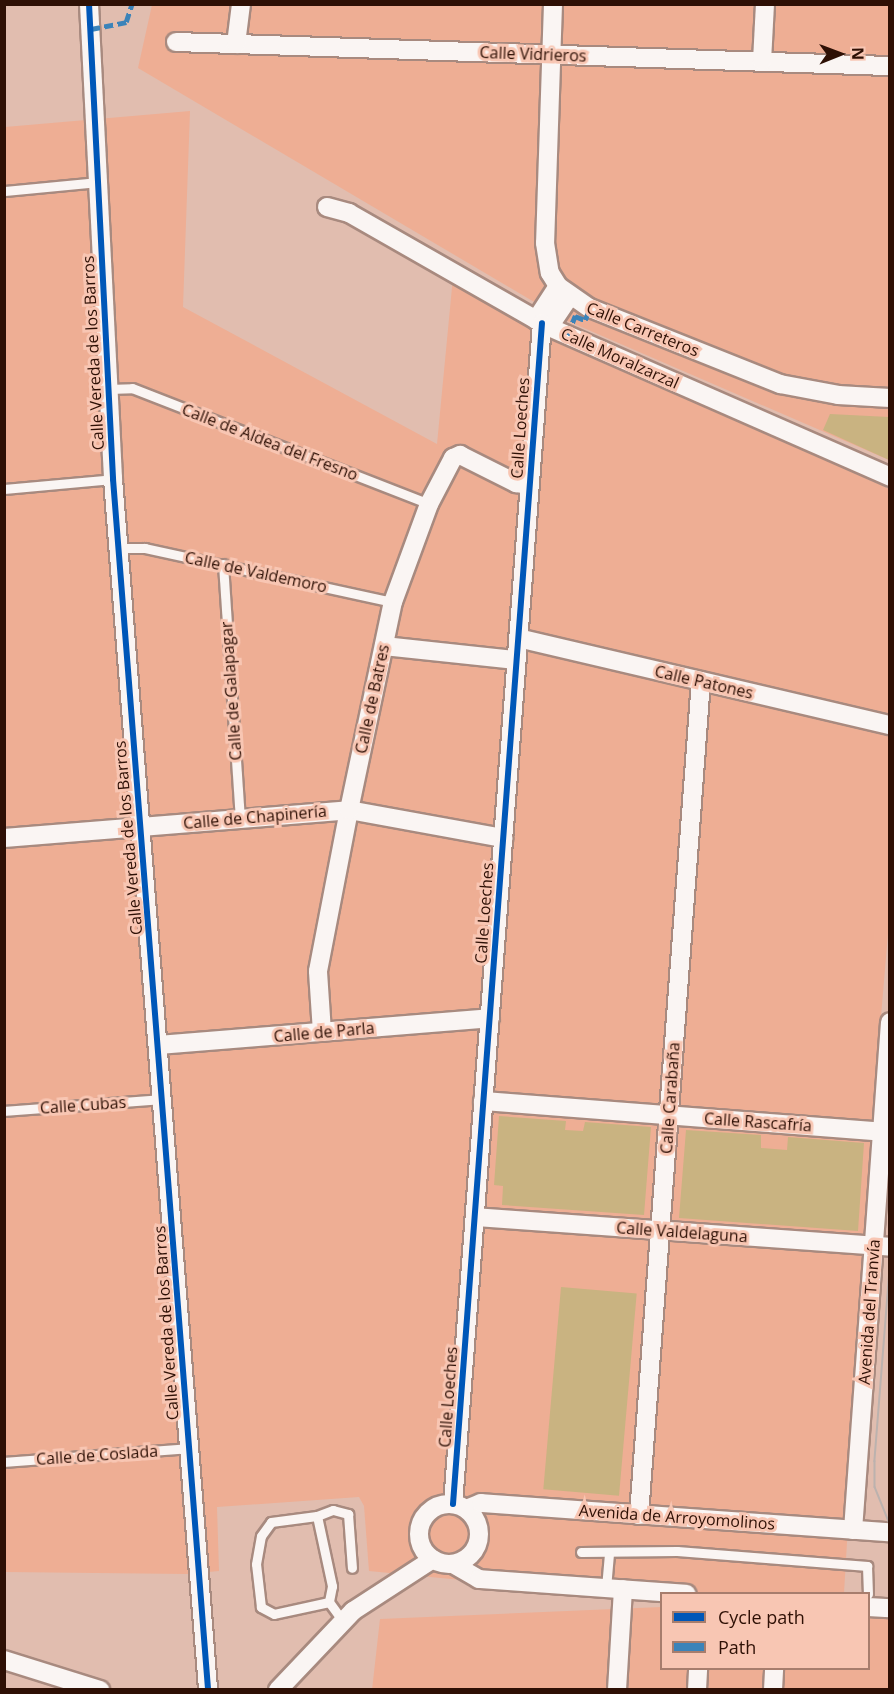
<!DOCTYPE html>
<meta charset="utf-8">
<style>
body{margin:0}
#map{position:relative;width:894px;height:1694px;overflow:hidden;background:#e1bdaf;font-family:"Open Sans",sans-serif}
div>[style]{position:absolute}
[style*='--x']{left:calc(var(--x)*1px);top:calc(var(--y)*1px);width:calc(var(--w)*1px);rotate:calc(var(--a)*1deg)}
.built>*{inset:0;background:#eeae94}
.green>*{inset:0;background:#c9b381;transform-origin:0 0}
.roads{filter:drop-shadow(2px 0 #a88a7f) drop-shadow(-2px 0 #a88a7f) drop-shadow(0 2px #a88a7f) drop-shadow(0 -2px #a88a7f)}
.lane>*{height:9px;margin:-4.5px;padding:0 4.5px;transform-origin:4.5px;border-radius:4.5px;background:#faf5f3}
.street>*{height:18px;margin:-9px;padding:0 9px;transform-origin:9px;border-radius:9px;background:#faf5f3}
.street>.ring{margin:-9px;padding:0;box-sizing:content-box;background:none;border:18px solid #faf5f3;border-radius:50%}
.tram>*{height:1.5px;margin:-0.75px;padding:0 0.75px;transform-origin:0.75px;border-radius:0.75px;background:#bcb2ae}
.quiet>*{height:4.5px;margin-top:-2.25px;transform-origin:0;background:repeating-linear-gradient(90deg,#3b83b9 0 9px,transparent 0 13.5px)}
.cycleway>*{height:6px;margin:-3px;padding:0 3px;transform-origin:3px;border-radius:3px;background:#0057b8}
span{translate:-50% -50%;white-space:nowrap;text-align:center;line-height:1.15;-webkit-text-stroke:6px #f8c6b3;paint-order:stroke}
.street-label{font-size:16px;color:#2e1005}
.frame{position:absolute;inset:0;border:6px solid #2e1005;pointer-events:none}
.legend{position:absolute;left:660px;top:1592px;width:210px;height:78px;box-sizing:border-box;background:#f8c6b3;border:2px solid #a77d6d;margin:0;padding:8px 10px;list-style:none;font-size:18px;color:#2e1005}
.legend li{display:flex;align-items:center;gap:12px;height:30px}
.legend b{width:30px;border:2px solid #a77d6d}
.north{position:absolute;left:810px;top:24px;width:60px;height:60px;-webkit-text-stroke:4px #f8c6b3;paint-order:stroke;rotate:89deg;font-size:16px;font-weight:700;line-height:24px;text-align:center;color:#2e1005}
.north::after{content:'';display:block;margin:auto;width:21px;height:27px;background:#2e1005;clip-path:polygon(50% 0,100% 100%,50% 72%,0 100%)}
</style>
<div id="map">
<div class="built">
<i style="clip-path:polygon(152px 5px,889px 5px,889px 460px,563px 319px,138px 68px)"></i>
<i style="clip-path:polygon(190px 111px,183px 307px,437px 444px,453px 277px,889px 489px,890px 910px,872px 1123px,844px 1593px,605px 1594px,369px 1571px,364px 1506px,359px 1497px,217px 1507px,219px 1571px,187px 1574px,5px 1572px,5px 127px)"></i>
<i style="clip-path:polygon(661px 1607px,662px 1668px,868px 1668px,869px 1617px,889px 1618px,889px 1689px,372px 1690px,380px 1619px)"></i>
</div>
<div class="green">
<i style="clip-path:polygon(830px 414px,889px 417px,889px 460px,823px 430px)"></i>
<i style="clip-path:polygon(499px 1116px,566px 1121px,565px 1130px,583px 1131px,585px 1122px,651px 1127px,644px 1215px,502px 1205px,503px 1186px,494px 1185px)"></i>
<i style="clip-path:polygon(686px 1130px,761px 1135px,761px 1148px,787px 1150px,788px 1137px,864px 1143px,858px 1231px,679px 1218px)"></i>
<i style="left:561px;top:1287px;width:76px;height:203px;rotate:5deg"></i>
</div>
<div class="roads">
<div class="lane">
<i style="--x:4;--y:191;--w:93;--a:-5.5"></i>
<i style="--x:108;--y:389;--w:24;--a:-2"></i>
<i style="--x:132;--y:388;--w:319;--a:21.3"></i>
<i style="--x:4;--y:489;--w:109;--a:-5.2"></i>
<i style="--x:118;--y:548;--w:27;--a:0"></i>
<i style="--x:145;--y:548;--w:254;--a:12.3"></i>
<i style="--x:223;--y:564;--w:256;--a:86.2"></i>
<i style="--x:4;--y:1111;--w:158;--a:-4.3"></i>
<i style="--x:4;--y:1462;--w:186;--a:-4.3"></i>
<i style="--x:317;--y:1516;--w:17;--a:-21"></i>
<i style="--x:333;--y:1510;--w:16;--a:15"></i>
<i style="--x:348;--y:1514;--w:54;--a:85.8"></i>
<i style="--x:581;--y:1552;--w:96;--a:-0.6"></i>
<i style="--x:677;--y:1551;--w:191;--a:4.5"></i>
<i style="--x:867;--y:1566;--w:28;--a:88"></i>
<i style="--x:606;--y:1588;--w:35;--a:-85"></i>
<i style="--x:329;--y:1602;--w:56;--a:167.7"></i>
<i style="--x:274;--y:1614;--w:15;--a:-152"></i>
<i style="--x:261;--y:1607;--w:43;--a:-96.6"></i>
<i style="--x:256;--y:1564;--w:28;--a:-80"></i>
<i style="--x:261;--y:1536;--w:17;--a:-54"></i>
<i style="--x:271;--y:1522;--w:46;--a:-7.4"></i>
<i style="--x:317;--y:1516;--w:72;--a:77.9"></i>
<i style="--x:332;--y:1586;--w:16;--a:101"></i>
<i style="--x:329;--y:1602;--w:24;--a:54"></i>
</div>
<div class="street">
<i style="--x:89;--y:4;--w:476;--a:87.1"></i>
<i style="--x:113;--y:479;--w:1215;--a:85.51"></i>
<i style="--x:553;--y:4;--w:239;--a:91.9"></i>
<i style="--x:545;--y:243;--w:30;--a:81"></i>
<i style="--x:550;--y:273;--w:15;--a:58"></i>
<i style="--x:558;--y:286;--w:39;--a:35"></i>
<i style="--x:590;--y:308;--w:205;--a:21.8"></i>
<i style="--x:780;--y:384;--w:59;--a:10.7"></i>
<i style="--x:838;--y:395;--w:52;--a:3.3"></i>
<i style="--x:176;--y:42;--w:714;--a:1.93"></i>
<i style="--x:236;--y:44;--w:40;--a:-82.9"></i>
<i style="--x:762;--y:61;--w:57;--a:-87"></i>
<i style="--x:327;--y:207;--w:23;--a:15"></i>
<i style="--x:349;--y:213;--w:230;--a:29.7"></i>
<i style="--x:549;--y:327;--w:373;--a:23.7"></i>
<i style="--x:536;--y:320;--w:40;--a:-57.1"></i>
<i style="--x:549;--y:327;--w:36;--a:-56"></i>
<i style="--x:518;--y:638;--w:382;--a:13.2"></i>
<i style="--x:384;--y:646;--w:133;--a:6.1"></i>
<i style="--x:4;--y:838;--w:346;--a:-4.6"></i>
<i style="--x:349;--y:810;--w:157;--a:10.3"></i>
<i style="--x:322;--y:1032;--w:61;--a:-93.8"></i>
<i style="--x:318;--y:971;--w:164;--a:-79.1"></i>
<i style="--x:349;--y:810;--w:213;--a:-78.1"></i>
<i style="--x:393;--y:602;--w:104;--a:-69.8"></i>
<i style="--x:429;--y:504;--w:52;--a:-62.4"></i>
<i style="--x:453;--y:458;--w:8;--a:-23"></i>
<i style="--x:460;--y:455;--w:63;--a:26.6"></i>
<i style="--x:516;--y:483;--w:14;--a:8"></i>
<i style="--x:158;--y:1045;--w:333;--a:-4.6"></i>
<i style="--x:483;--y:1101;--w:408;--a:4.4"></i>
<i style="--x:475;--y:1217;--w:416;--a:4.1"></i>
<i style="--x:453;--y:1504;--w:1184;--a:-85.69"></i>
<i class="ring" style="left:419px;top:1504px;width:42px;height:42px"></i>
<i style="--x:466;--y:1509;--w:16;--a:-22"></i>
<i style="--x:481;--y:1503;--w:410;--a:4.1"></i>
<i style="--x:639;--y:1515;--w:836;--a:-85.75"></i>
<i style="--x:853;--y:1530;--w:509;--a:-85.83"></i>
<i style="--x:453;--y:1564;--w:30;--a:30"></i>
<i style="--x:479;--y:1579;--w:208;--a:4.1"></i>
<i style="--x:868;--y:1607;--w:22;--a:3"></i>
<i style="--x:4;--y:1660;--w:101;--a:17.4"></i>
<i style="--x:278;--y:1690;--w:109;--a:-46.5"></i>
<i style="--x:353;--y:1611;--w:95;--a:-33"></i>
<i style="--x:617;--y:1690;--w:101;--a:-86.6"></i>
<i style="--x:697;--y:1690;--w:22;--a:-87"></i>
<i style="--x:773;--y:1690;--w:22;--a:-87"></i>
</div>
</div>
<div class="tram">
<i style="--x:890;--y:1269;--w:193;--a:94.5"></i>
<i style="--x:875;--y:1461;--w:26;--a:90"></i>
<i style="--x:875;--y:1487;--w:40;--a:68"></i>
</div>
<div class="quiet">
<i style="--x:91;--y:29;--w:36;--a:-11"></i>
<i style="--x:126;--y:22;--w:19;--a:-72"></i>
<i style="--x:567;--y:335;--w:21;--a:-67"></i>
<i style="--x:575;--y:316;--w:11;--a:22"></i>
<i style="--x:585;--y:320;--w:13;--a:-67"></i>
</div>
<div class="cycleway">
<i style="--x:89;--y:4;--w:476;--a:87.1"></i>
<i style="--x:113;--y:479;--w:1215;--a:85.51"></i>
<i style="--x:453;--y:1504;--w:1184;--a:-85.69"></i>
</div>
<div class="street-label">
<span style="left:533px;top:54px;rotate:2deg">Calle Vidrieros</span>
<span style="left:643px;top:329px;rotate:22deg">Calle Carreteros</span>
<span style="left:93px;top:353px;rotate:-93deg">Calle Vereda de los Barros</span>
<span style="left:620px;top:358px;rotate:24deg">Calle Moralzarzal</span>
<span style="left:520px;top:428px;rotate:-86deg">Calle Loeches</span>
<span style="left:270px;top:442px;rotate:21deg">Calle de Aldea del Fresno</span>
<span style="left:256px;top:572px;rotate:12deg">Calle de Valdemoro</span>
<span style="left:704px;top:682px;rotate:13deg">Calle Patones</span>
<span style="left:231px;top:691px;rotate:-94deg">Calle de Galapagar</span>
<span style="left:372px;top:699px;rotate:-78deg">Calle de Batres</span>
<span style="left:255px;top:817px;rotate:-5deg">Calle de Chapinería</span>
<span style="left:128px;top:838px;rotate:-95deg">Calle Vereda de los Barros</span>
<span style="left:484px;top:913px;rotate:-86deg">Calle Loeches</span>
<span style="left:324px;top:1032px;rotate:-5deg">Calle de Parla</span>
<span style="left:670px;top:1098px;rotate:-86deg">Calle Carabaña</span>
<span style="left:83px;top:1105px;rotate:-4deg">Calle Cubas</span>
<span style="left:758px;top:1122px;rotate:4deg">Calle Rascafría</span>
<span style="left:682px;top:1232px;rotate:4deg">Calle Valdelaguna</span>
<span style="left:869px;top:1312px;rotate:-86deg">Avenida del Tranvía</span>
<span style="left:166px;top:1323px;rotate:-94deg">Calle Vereda de los Barros</span>
<span style="left:448px;top:1397px;rotate:-86deg">Calle Loeches</span>
<span style="left:97px;top:1455px;rotate:-4deg">Calle de Coslada</span>
<span style="left:677px;top:1517px;rotate:4deg">Avenida de Arroyomolinos</span>
</div>
<div class="frame"></div>
<ul class="legend">
<li><b style="height:8px;background:#0057b8"></b>Cycle path</li>
<li><b style="height:8px;background:#3b83b9"></b>Path</li>
</ul>
<div class="north">N</div>
</div>
